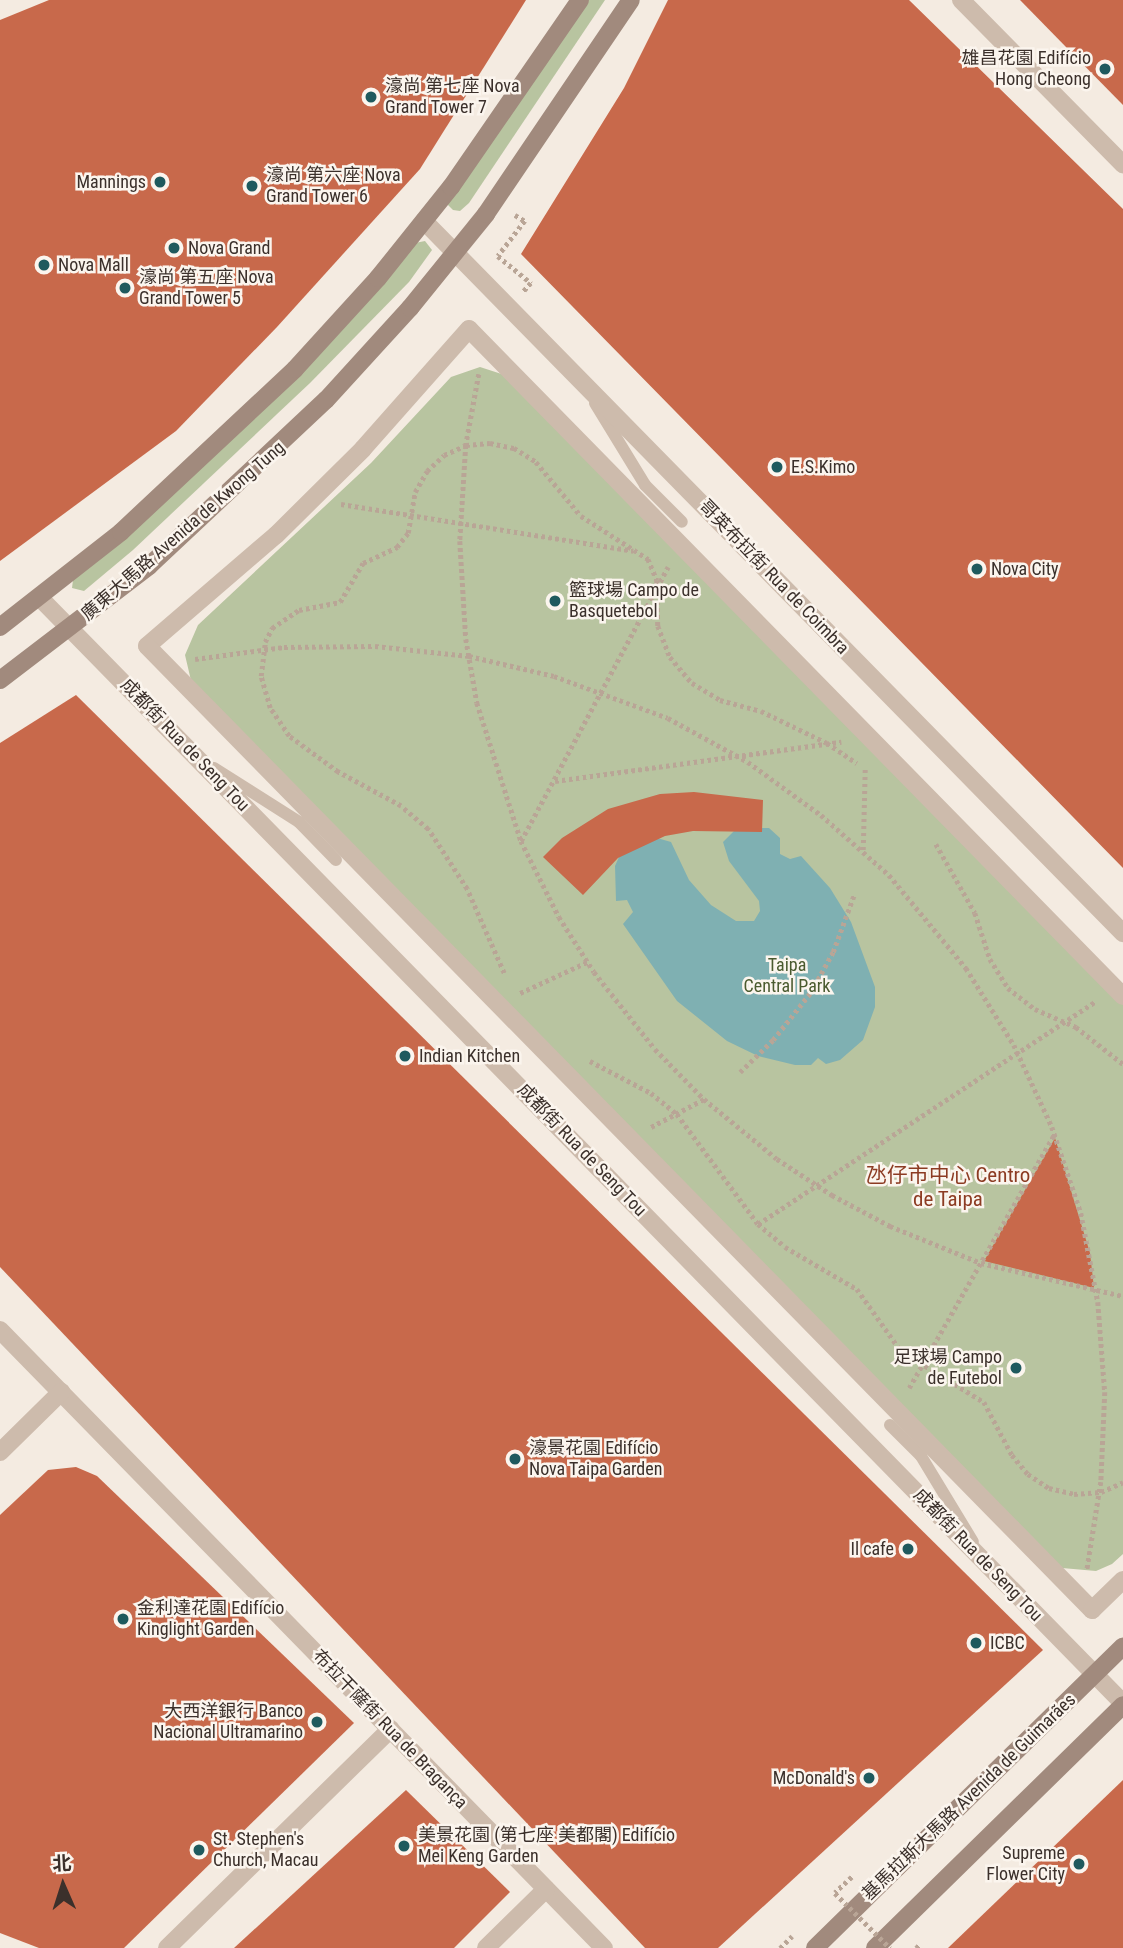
<!DOCTYPE html>
<meta charset="utf-8">
<style>
body{margin:0}
#map{position:relative;width:1123px;height:1948px;overflow:hidden;background:#f4ebe1;font-family:"Roboto Condensed","Noto Sans SC",sans-serif}
div>[style]{position:absolute}
[style*='--x']{left:calc(var(--x)*1px);top:calc(var(--y)*1px);width:calc(var(--w)*1px);rotate:calc(var(--a)*1deg)}
.green>*{inset:0;background:#b8c4a0}
.water>*{inset:0;background:#7fb0b2}
.building>*{inset:0;background:#c8694b}
.path>*{height:4.5px;margin-top:-2.25px;transform-origin:0;background:repeating-linear-gradient(90deg,#b9a596 0 3.5px,transparent 0 7px)}
.lane>*{height:12px;margin:-6px;padding:0 6px;transform-origin:6px;border-radius:6px;background:#cdbbac}
.street>*{height:18px;margin:-9px;padding:0 9px;transform-origin:9px;border-radius:9px;background:#cdbbac}
.secondary>*{height:18px;margin:-9px;padding:0 9px;transform-origin:9px;border-radius:9px;background:#a18a7d}
.path-bridge>*{height:4.5px;margin-top:-2.25px;transform-origin:0;background:repeating-linear-gradient(90deg,#b9a596 0 3.5px,transparent 0 7px)}
.dots>*{width:19px;height:19px;translate:-50% -50%;box-sizing:border-box;border:4px solid #fbf5ee;border-radius:50%}
span{translate:-50% -50%;white-space:nowrap;text-align:center;line-height:1.15;-webkit-text-stroke:5px #fbf5ee;paint-order:stroke}
.poi-label{font-size:18px;color:#3b302b}
.right{translate:-100% -50%;text-align:right}
.left{translate:0 -50%;text-align:left}
.street-label{font-size:18px;color:#3b302b}
.park-label{font-size:18px;color:#4a5a2e}
.quarter-label{font-size:21px;color:#8c3b22}
.north{position:absolute;left:28px;top:1850px;width:70px;height:70px;-webkit-text-stroke:5px #fbf5ee;paint-order:stroke;rotate:357deg;font-size:19px;font-weight:700;line-height:28px;text-align:center;color:#3b302b}
.north::after{content:'';display:block;margin:auto;width:24px;height:32px;background:#3b302b;clip-path:polygon(50% 0,100% 100%,50% 72%,0 100%)}
</style>
<div id="map">
<div class="green">
<i style="clip-path:polygon(587px 0,605px 0,469px 203px,460px 211px,453px 210px,447px 204px)"></i>
<i style="clip-path:polygon(425px 241px,432px 250px,409px 282px,310px 383px,133px 550px,84px 591px,72px 588px,73px 580px,415px 243px)"></i>
<i style="clip-path:polygon(480px 367px,511px 377px,1123px 1001px,1123px 1554px,1112px 1564px,1096px 1571px,1062px 1568px,193px 689px,185px 655px,198px 625px,371px 463px,451px 377px)"></i>
</div>
<div class="water">
<i style="clip-path:polygon(737px 828px,769px 828px,780px 838px,780px 854px,790px 859px,801px 856px,830px 888px,851px 922px,875px 987px,875px 1007px,863px 1040px,840px 1060px,826px 1064px,818px 1058px,811px 1065px,795px 1065px,758px 1056px,727px 1041px,677px 1001px,623px 924px,633px 912px,627px 900px,616px 901px,615px 866px,619px 857px,657px 838px,671px 842px,689px 880px,711px 905px,736px 921px,754px 921px,760px 911px,759px 901px,729px 861px,723px 842px)"></i>
</div>
<div class="building">
<i style="clip-path:polygon(49px 0,526px 0,420px 169px,277px 327px,176px 431px,0 561px,0 20px)"></i>
<i style="clip-path:polygon(668px 0,909px 0,1123px 209px,1123px 868px,521px 254px,624px 88px)"></i>
<i style="clip-path:polygon(1020px 0,1123px 0,1123px 105px,1066px 47px)"></i>
<i style="clip-path:polygon(76px 695px,1043px 1650px,718px 1948px,645px 1948px,0 1267px,0 743px)"></i>
<i style="clip-path:polygon(694px 792px,763px 800px,762px 832px,693px 831px,665px 836px,618px 858px,583px 895px,543px 857px,562px 838px,608px 809px,660px 794px)"></i>
<i style="clip-path:polygon(1055px 1138px,1090px 1253px,1094px 1288px,984px 1261px)"></i>
<i style="clip-path:polygon(76px 1467px,97px 1476px,354px 1723px,124px 1948px,39px 1948px,0 1933px,0 1515px,48px 1470px)"></i>
<i style="clip-path:polygon(1123px 1780px,1123px 1948px,948px 1948px)"></i>
<i style="clip-path:polygon(406px 1790px,510px 1892px,454px 1948px,234px 1948px)"></i>
</div>
<div class="path">
<i style="--x:515;--y:215;--w:12;--a:31"></i>
<i style="--x:525;--y:221;--w:44;--a:127.6"></i>
<i style="--x:498;--y:256;--w:43;--a:39.3"></i>
<i style="--x:531;--y:283;--w:11;--a:131"></i>
<i style="--x:479;--y:374;--w:72;--a:100.4"></i>
<i style="--x:466;--y:445;--w:96;--a:93.6"></i>
<i style="--x:460;--y:541;--w:98;--a:86.5"></i>
<i style="--x:466;--y:639;--w:65;--a:80.2"></i>
<i style="--x:477;--y:703;--w:145;--a:72.3"></i>
<i style="--x:521;--y:841;--w:85;--a:63.4"></i>
<i style="--x:559;--y:917;--w:65;--a:57.5"></i>
<i style="--x:594;--y:972;--w:98;--a:51.6"></i>
<i style="--x:655;--y:1049;--w:70;--a:45.6"></i>
<i style="--x:704;--y:1099;--w:94;--a:39.4"></i>
<i style="--x:777;--y:1159;--w:66;--a:33.2"></i>
<i style="--x:832;--y:1195;--w:66;--a:28.1"></i>
<i style="--x:890;--y:1226;--w:98;--a:22.1"></i>
<i style="--x:981;--y:1263;--w:146;--a:13.1"></i>
<i style="--x:341;--y:504;--w:296;--a:9.1"></i>
<i style="--x:195;--y:659;--w:90;--a:-7.7"></i>
<i style="--x:284;--y:647;--w:91;--a:-0.6"></i>
<i style="--x:375;--y:646;--w:95;--a:6.1"></i>
<i style="--x:469;--y:656;--w:87;--a:13.2"></i>
<i style="--x:554;--y:676;--w:121;--a:20.2"></i>
<i style="--x:668;--y:718;--w:91;--a:28.8"></i>
<i style="--x:748;--y:762;--w:90;--a:36"></i>
<i style="--x:821;--y:815;--w:91;--a:41.4"></i>
<i style="--x:889;--y:875;--w:121;--a:50.4"></i>
<i style="--x:966;--y:968;--w:91;--a:58.1"></i>
<i style="--x:1014;--y:1045;--w:90;--a:65.1"></i>
<i style="--x:1052;--y:1127;--w:91;--a:71.4"></i>
<i style="--x:1081;--y:1213;--w:91;--a:79.2"></i>
<i style="--x:1098;--y:1302;--w:90;--a:85.6"></i>
<i style="--x:1105;--y:1392;--w:90;--a:92.5"></i>
<i style="--x:1101;--y:1482;--w:89;--a:99"></i>
<i style="--x:555;--y:781;--w:289;--a:-7.8"></i>
<i style="--x:521;--y:841;--w:311;--a:-61.8"></i>
<i style="--x:936;--y:844;--w:79;--a:60.5"></i>
<i style="--x:975;--y:913;--w:48;--a:71.9"></i>
<i style="--x:990;--y:959;--w:34;--a:58"></i>
<i style="--x:1008;--y:988;--w:34;--a:38"></i>
<i style="--x:1035;--y:1009;--w:45;--a:23.7"></i>
<i style="--x:1076;--y:1027;--w:60;--a:38.2"></i>
<i style="--x:863;--y:850;--w:81;--a:-88.6"></i>
<i style="--x:504;--y:973;--w:92;--a:-113.8"></i>
<i style="--x:467;--y:889;--w:72;--a:-123"></i>
<i style="--x:428;--y:829;--w:35;--a:-140"></i>
<i style="--x:401;--y:806;--w:72;--a:-151.6"></i>
<i style="--x:338;--y:772;--w:61;--a:-143.7"></i>
<i style="--x:289;--y:736;--w:34;--a:-124"></i>
<i style="--x:270;--y:708;--w:33;--a:-106"></i>
<i style="--x:261;--y:676;--w:34;--a:-83"></i>
<i style="--x:265;--y:642;--w:16;--a:-63"></i>
<i style="--x:272;--y:628;--w:32;--a:-34"></i>
<i style="--x:299;--y:610;--w:42;--a:-11"></i>
<i style="--x:340;--y:602;--w:45;--a:-59.5"></i>
<i style="--x:363;--y:563;--w:38;--a:-25"></i>
<i style="--x:397;--y:547;--w:18;--a:-52"></i>
<i style="--x:408;--y:533;--w:42;--a:-80.3"></i>
<i style="--x:415;--y:492;--w:24;--a:-60"></i>
<i style="--x:427;--y:471;--w:23;--a:-43"></i>
<i style="--x:444;--y:455;--w:24;--a:-24"></i>
<i style="--x:466;--y:445;--w:24;--a:-5"></i>
<i style="--x:490;--y:443;--w:25;--a:12"></i>
<i style="--x:514;--y:448;--w:26;--a:32"></i>
<i style="--x:536;--y:462;--w:70;--a:50.2"></i>
<i style="--x:581;--y:516;--w:80;--a:32.7"></i>
<i style="--x:648;--y:559;--w:23;--a:67"></i>
<i style="--x:657;--y:580;--w:46;--a:88.8"></i>
<i style="--x:658;--y:626;--w:33;--a:69"></i>
<i style="--x:670;--y:657;--w:34;--a:50"></i>
<i style="--x:692;--y:683;--w:33;--a:31"></i>
<i style="--x:720;--y:700;--w:42;--a:15"></i>
<i style="--x:761;--y:711;--w:73;--a:25.9"></i>
<i style="--x:827;--y:743;--w:36;--a:34"></i>
<i style="--x:520;--y:993;--w:74;--a:-24.8"></i>
<i style="--x:590;--y:1061;--w:69;--a:27.7"></i>
<i style="--x:651;--y:1093;--w:33;--a:39"></i>
<i style="--x:677;--y:1114;--w:137;--a:53.6"></i>
<i style="--x:758;--y:1224;--w:35;--a:40"></i>
<i style="--x:785;--y:1247;--w:83;--a:30.3"></i>
<i style="--x:857;--y:1289;--w:76;--a:54.6"></i>
<i style="--x:901;--y:1351;--w:97;--a:31.6"></i>
<i style="--x:984;--y:1402;--w:60;--a:62.2"></i>
<i style="--x:1012;--y:1455;--w:25;--a:50"></i>
<i style="--x:1028;--y:1474;--w:25;--a:34"></i>
<i style="--x:1049;--y:1488;--w:26;--a:13"></i>
<i style="--x:1074;--y:1494;--w:27;--a:-4"></i>
<i style="--x:1101;--y:1492;--w:24;--a:-24"></i>
<i style="--x:740;--y:1072;--w:46;--a:-44.1"></i>
<i style="--x:773;--y:1040;--w:61;--a:-51.6"></i>
<i style="--x:811;--y:992;--w:46;--a:-61.2"></i>
<i style="--x:833;--y:952;--w:61;--a:-69.8"></i>
<i style="--x:651;--y:1127;--w:60;--a:-27.8"></i>
<i style="--x:758;--y:1224;--w:405;--a:-33.4"></i>
<i style="--x:909;--y:1388;--w:292;--a:-60.2"></i>
<i style="--x:780;--y:1948;--w:17;--a:-45"></i>
<i style="--x:916;--y:1948;--w:4;--a:-45"></i>
</div>
<div class="lane">
<i style="--x:595;--y:403;--w:96;--a:58.6"></i>
<i style="--x:645;--y:485;--w:52;--a:45"></i>
<i style="--x:214;--y:768;--w:101;--a:32.4"></i>
<i style="--x:299;--y:822;--w:53;--a:45.8"></i>
<i style="--x:890;--y:1425;--w:44;--a:45"></i>
<i style="--x:921;--y:1456;--w:100;--a:58.8"></i>
</div>
<div class="street">
<i style="--x:961;--y:0;--w:231;--a:45.4"></i>
<i style="--x:424;--y:221;--w:998;--a:45.53"></i>
<i style="--x:40;--y:598;--w:1547;--a:45.58"></i>
<i style="--x:1123;--y:996;--w:934;--a:-134.44"></i>
<i style="--x:469;--y:329;--w:160;--a:131.5"></i>
<i style="--x:363;--y:449;--w:122;--a:135.3"></i>
<i style="--x:276;--y:535;--w:170;--a:139.3"></i>
<i style="--x:147;--y:646;--w:1350;--a:45.57"></i>
<i style="--x:1092;--y:1610;--w:43;--a:-44.1"></i>
<i style="--x:0;--y:1330;--w:864;--a:45.66"></i>
<i style="--x:0;--y:1452;--w:86;--a:-44.5"></i>
<i style="--x:167;--y:1948;--w:313;--a:-44.4"></i>
<i style="--x:486;--y:1948;--w:84;--a:-44.5"></i>
</div>
<div class="secondary">
<i style="--x:0;--y:627;--w:154;--a:-38.1"></i>
<i style="--x:121;--y:532;--w:238;--a:-43.1"></i>
<i style="--x:295;--y:369;--w:123;--a:-47.6"></i>
<i style="--x:378;--y:278;--w:117;--a:-51.3"></i>
<i style="--x:451;--y:187;--w:227;--a:-55.4"></i>
<i style="--x:0;--y:680;--w:188;--a:-37.4"></i>
<i style="--x:149;--y:566;--w:243;--a:-43.2"></i>
<i style="--x:326;--y:400;--w:125;--a:-47.6"></i>
<i style="--x:410;--y:308;--w:121;--a:-51"></i>
<i style="--x:486;--y:214;--w:258;--a:-55.9"></i>
<i style="--x:815;--y:1948;--w:431;--a:-44.4"></i>
<i style="--x:875;--y:1948;--w:347;--a:-44.4"></i>
</div>
<div class="path-bridge">
<i style="--x:852;--y:1877;--w:23;--a:137"></i>
<i style="--x:835;--y:1893;--w:78;--a:45"></i>
</div>
<div class="dots">
<i style="left:1105px;top:69px;background:#1f5a5e"></i>
<i style="left:371px;top:97px;background:#1f5a5e"></i>
<i style="left:160px;top:182px;background:#1f5a5e"></i>
<i style="left:252px;top:186px;background:#1f5a5e"></i>
<i style="left:174px;top:248px;background:#1f5a5e"></i>
<i style="left:44px;top:265px;background:#1f5a5e"></i>
<i style="left:125px;top:288px;background:#1f5a5e"></i>
<i style="left:777px;top:467px;background:#1f5a5e"></i>
<i style="left:977px;top:569px;background:#1f5a5e"></i>
<i style="left:555px;top:601px;background:#1f5a5e"></i>
<i style="left:405px;top:1056px;background:#1f5a5e"></i>
<i style="left:1016px;top:1368px;background:#1f5a5e"></i>
<i style="left:515px;top:1459px;background:#1f5a5e"></i>
<i style="left:908px;top:1549px;background:#1f5a5e"></i>
<i style="left:123px;top:1619px;background:#1f5a5e"></i>
<i style="left:976px;top:1643px;background:#1f5a5e"></i>
<i style="left:317px;top:1722px;background:#1f5a5e"></i>
<i style="left:869px;top:1778px;background:#1f5a5e"></i>
<i style="left:404px;top:1846px;background:#1f5a5e"></i>
<i style="left:199px;top:1850px;background:#1f5a5e"></i>
<i style="left:1079px;top:1864px;background:#1f5a5e"></i>
</div>
<div class="poi-label">
<span class="right" style="left:1091px;top:69px">雄昌花園 Edifício<br>Hong Cheong</span>
<span class="left" style="left:385px;top:97px">濠尚 第七座 Nova<br>Grand Tower 7</span>
<span class="left" style="left:266px;top:186px">濠尚 第六座 Nova<br>Grand Tower 6</span>
<span class="right" style="left:146px;top:182px">Mannings</span>
<span class="left" style="left:188px;top:248px">Nova Grand</span>
<span class="left" style="left:58px;top:265px">Nova Mall</span>
<span class="left" style="left:139px;top:288px">濠尚 第五座 Nova<br>Grand Tower 5</span>
<span class="left" style="left:791px;top:467px">E.S.Kimo</span>
<span class="left" style="left:991px;top:569px">Nova City</span>
<span class="left" style="left:569px;top:601px">籃球場 Campo de<br>Basquetebol</span>
<span class="left" style="left:419px;top:1056px">Indian Kitchen</span>
<span class="right" style="left:1002px;top:1368px">足球場 Campo<br>de Futebol</span>
<span class="left" style="left:529px;top:1459px">濠景花園 Edifício<br>Nova Taipa Garden</span>
<span class="right" style="left:894px;top:1549px">Il cafe</span>
<span class="left" style="left:137px;top:1619px">金利達花園 Edifício<br>Kinglight Garden</span>
<span class="left" style="left:990px;top:1643px">ICBC</span>
<span class="right" style="left:303px;top:1722px">大西洋銀行 Banco<br>Nacional Ultramarino</span>
<span class="right" style="left:855px;top:1778px">McDonald's</span>
<span class="left" style="left:418px;top:1846px">美景花園 (第七座 美都閣) Edifício<br>Mei Keng Garden</span>
<span class="left" style="left:213px;top:1850px">St. Stephen's<br>Church, Macau</span>
<span class="right" style="left:1065px;top:1864px">Supreme<br>Flower City</span>
</div>
<div class="street-label">
<span style="left:183px;top:531px;rotate:-41deg">廣東大馬路 Avenida de Kwong Tung</span>
<span style="left:774px;top:577px;rotate:46deg">哥英布拉街 Rua de Coimbra</span>
<span style="left:185px;top:745px;rotate:46deg">成都街 Rua de Seng Tou</span>
<span style="left:582px;top:1150px;rotate:46deg">成都街 Rua de Seng Tou</span>
<span style="left:978px;top:1555px;rotate:46deg">成都街 Rua de Seng Tou</span>
<span style="left:390px;top:1729px;rotate:46deg">布拉干薩街 Rua de Bragança</span>
<span style="left:969px;top:1797px;rotate:-44deg">基馬拉斯大馬路 Avenida de Guimarães</span>
</div>
<div class="park-label">
<span style="left:787px;top:976px">Taipa<br>Central Park</span>
</div>
<div class="quarter-label">
<span style="left:948px;top:1187px">氹仔市中心 Centro<br>de Taipa</span>
</div>
<div class="north">北</div>
</div>
